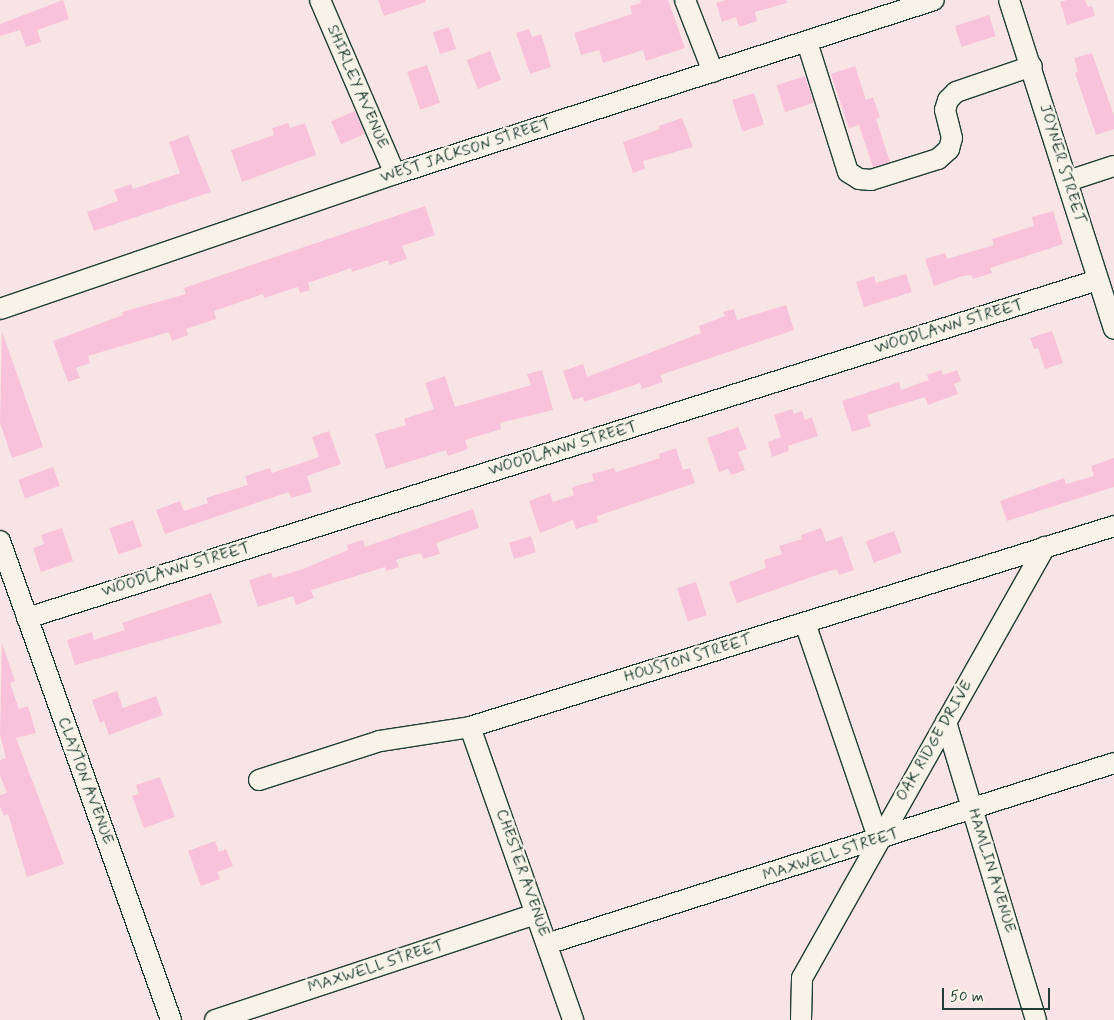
<!DOCTYPE html>
<style>
body{margin:0}
#map{position:relative;width:1114px;height:1020px;overflow:hidden;background:#f8e4e4;font-family:Mynerve,sans-serif}
div>[style]{position:absolute}
[style*='--x']{left:calc(var(--x)*1px);top:calc(var(--y)*1px);width:calc(var(--w)*1px);rotate:calc(var(--a)*1deg)}
.building>*{inset:0;background:#f9c2db;transform-origin:0 0}
.roads{filter:drop-shadow(1px 0 #1f3d34) drop-shadow(-1px 0 #1f3d34) drop-shadow(0 1px #1f3d34) drop-shadow(0 -1px #1f3d34)}
.minor>*{height:20px;margin:-10px;padding:0 10px;transform-origin:10px;border-radius:10px;background:#f7f3e8}
span{translate:-50% -50%;white-space:nowrap;text-align:center;line-height:1.15;-webkit-text-stroke:4.5px #f7f3e8;paint-order:stroke}
.street-label{font-size:16px;color:#1f3d34}
.scale{position:absolute;left:942px;top:988px;width:108px;height:22px;box-sizing:border-box;border:2px solid #1f3d34;border-top:0;padding-left:6px;font-size:15px;line-height:18px;white-space:nowrap;color:#1f3d34;-webkit-text-stroke:4px #f7f3e8;paint-order:stroke}
</style>
<div id="map">
<div class="building">
<i style="clip-path:polygon(63px 0,69px 19px,37px 30px,41px 42px,26px 47px,20px 30px,0 36px,0 24px)"></i>
<i style="clip-path:polygon(378px 0,425px 0,426px 2px,384px 16px)"></i>
<i style="clip-path:polygon(640px 0,668px 0,685px 48px,646px 61px,643px 50px,603px 63px,599px 50px,581px 55px,574px 33px,632px 14px,630px 6px,641px 3px)"></i>
<i style="clip-path:polygon(726px 0,786px 0,787px 3px,755px 12px,757px 21px,739px 27px,736px 17px,722px 22px,716px 3px)"></i>
<i style="clip-path:polygon(1067px 0,1085px 0,1088px 7px,1092px 6px,1095px 16px,1067px 25px,1060px 2px)"></i>
<i style="left:989px;top:15px;width:22px;height:36px;rotate:72deg"></i>
<i style="left:449px;top:27px;width:23px;height:17px;rotate:72deg"></i>
<i style="clip-path:polygon(529px 29px,532px 37px,541px 34px,551px 67px,530px 74px,516px 33px)"></i>
<i style="left:490px;top:51px;width:31px;height:25px;rotate:69deg"></i>
<i style="clip-path:polygon(1092px 53px,1114px 116px,1114px 129px,1096px 135px,1075px 73px,1078px 72px,1074px 58px)"></i>
<i style="left:427px;top:65px;width:40px;height:21px;rotate:71deg"></i>
<i style="clip-path:polygon(855px 66px,866px 100px,873px 97px,880px 117px,876px 119px,890px 162px,873px 167px,859px 125px,849px 128px,831px 74px)"></i>
<i style="left:805px;top:76px;width:28px;height:30px;rotate:72deg"></i>
<i style="left:754px;top:93px;width:33px;height:23px;rotate:72deg"></i>
<i style="left:355px;top:111px;width:25px;height:26px;rotate:67deg"></i>
<i style="clip-path:polygon(682px 118px,693px 147px,643px 161px,645px 169px,633px 173px,623px 142px,660px 129px,659px 126px)"></i>
<i style="clip-path:polygon(288px 123px,290px 128px,305px 123px,316px 155px,242px 182px,231px 150px,274px 135px,272px 128px)"></i>
<i style="clip-path:polygon(188px 135px,211px 192px,94px 231px,87px 212px,118px 201px,114px 190px,131px 184px,133px 189px,180px 173px,169px 142px)"></i>
<i style="clip-path:polygon(425px 206px,435px 235px,402px 246px,407px 259px,389px 265px,388px 260px,352px 272px,351px 268px,308px 283px,310px 290px,300px 293px,298px 287px,264px 298px,263px 294px,214px 311px,216px 319px,186px 329px,188px 335px,172px 341px,169px 332px,88px 356px,90px 363px,76px 368px,80px 378px,68px 382px,53px 341px,123px 315px,122px 312px,186px 294px,184px 288px)"></i>
<i style="clip-path:polygon(1053px 211px,1063px 244px,990px 268px,992px 273px,973px 279px,971px 275px,963px 276px,934px 286px,925px 259px,945px 253px,947px 259px,994px 245px,992px 239px,1034px 226px,1032px 217px)"></i>
<i style="clip-path:polygon(906px 274px,912px 292px,864px 307px,856px 282px,874px 276px,876px 283px)"></i>
<i style="clip-path:polygon(786px 305px,794px 330px,660px 375px,663px 382px,642px 389px,640px 383px,584px 402px,583px 397px,573px 400px,563px 371px,583px 364px,587px 377px,701px 333px,699px 326px,725px 316px,723px 312px,734px 309px,737px 320px)"></i>
<i style="clip-path:polygon(1052px 331px,1063px 363px,1045px 369px,1038px 348px,1034px 349px,1030px 338px)"></i>
<i style="clip-path:polygon(2px 332px,43px 447px,12px 458px,0 423px)"></i>
<i style="clip-path:polygon(542px 370px,553px 410px,500px 423px,501px 429px,465px 440px,468px 449px,448px 456px,446px 450px,386px 469px,375px 434px,406px 425px,404px 419px,434px 409px,425px 383px,445px 376px,455px 407px,531px 385px,527px 374px)"></i>
<i style="clip-path:polygon(941px 370px,943px 375px,957px 370px,961px 381px,954px 384px,958px 394px,928px 405px,925px 397px,867px 415px,871px 426px,852px 432px,842px 401px,899px 382px,901px 390px,929px 380px,927px 375px)"></i>
<i style="clip-path:polygon(792px 409px,794px 414px,802px 411px,805px 420px,812px 417px,818px 436px,788px 446px,789px 451px,772px 457px,768px 442px,781px 437px,774px 415px)"></i>
<i style="clip-path:polygon(738px 427px,747px 449px,738px 452px,745px 470px,731px 475px,728px 469px,719px 472px,707px 438px)"></i>
<i style="clip-path:polygon(329px 431px,341px 464px,307px 476px,312px 492px,291px 498px,289px 492px,165px 534px,156px 510px,180px 501px,184px 511px,208px 503px,206px 498px,248px 485px,245px 476px,270px 468px,272px 473px,319px 457px,312px 437px)"></i>
<i style="clip-path:polygon(676px 448px,683px 470px,690px 468px,695px 483px,597px 516px,598px 522px,576px 529px,573px 520px,540px 533px,529px 501px,550px 493px,553px 502px,574px 495px,572px 487px,594px 481px,592px 474px,614px 468px,616px 472px,660px 458px,659px 454px)"></i>
<i style="clip-path:polygon(1114px 458px,1114px 487px,1007px 521px,1000px 501px,1064px 478px,1066px 484px,1094px 476px,1091px 466px)"></i>
<i style="left:53px;top:467px;width:20px;height:37px;rotate:70deg"></i>
<i style="clip-path:polygon(473px 509px,479px 528px,436px 543px,440px 554px,423px 559px,421px 553px,409px 556px,396px 560px,399px 567px,386px 571px,385px 567px,311px 590px,314px 598px,296px 605px,293px 596px,258px 607px,249px 580px,271px 573px,273px 578px,303px 569px,348px 550px,347px 545px,363px 540px,365px 547px)"></i>
<i style="left:133px;top:520px;width:28px;height:25px;rotate:71deg"></i>
<i style="clip-path:polygon(62px 528px,73px 561px,41px 572px,33px 548px,44px 544px,41px 535px)"></i>
<i style="clip-path:polygon(821px 528px,826px 542px,842px 536px,854px 570px,839px 575px,837px 569px,823px 573px,737px 603px,729px 582px,766px 568px,764px 560px,782px 554px,779px 546px,802px 539px,801px 535px)"></i>
<i style="left:894px;top:531px;width:23px;height:30px;rotate:70deg"></i>
<i style="left:531px;top:536px;width:17px;height:23px;rotate:73deg"></i>
<i style="left:696px;top:582px;width:35px;height:20px;rotate:72deg"></i>
<i style="clip-path:polygon(211px 593px,222px 623px,75px 665px,67px 640px,92px 632px,94px 640px,125px 630px,122px 623px)"></i>
<i style="clip-path:polygon(2px 643px,15px 681px,10px 683px,19px 709px,28px 706px,36px 733px,16px 738px,64px 864px,27px 877px,8px 814px,4px 816px,0 807px,0 795px,7px 793px,0 775px,0 760px,6px 758px,0 735px)"></i>
<i style="clip-path:polygon(117px 691px,123px 708px,156px 696px,163px 715px,109px 735px,104px 721px,100px 723px,92px 700px)"></i>
<i style="clip-path:polygon(160px 777px,175px 817px,144px 828px,132px 796px,139px 794px,136px 785px)"></i>
<i style="clip-path:polygon(215px 841px,219px 852px,226px 849px,233px 866px,217px 872px,220px 879px,201px 886px,188px 851px)"></i>
</div>
<div class="roads">
<div class="minor">
<i style="--x:320;--y:0;--w:189;--a:66.7"></i>
<i style="--x:685;--y:0;--w:77;--a:68.7"></i>
<i style="--x:1009;--y:0;--w:345;--a:72.3"></i>
<i style="--x:807;--y:42;--w:136;--a:72.5"></i>
<i style="--x:848;--y:172;--w:13;--a:32"></i>
<i style="--x:859;--y:179;--w:12;--a:5"></i>
<i style="--x:871;--y:180;--w:70;--a:-17.4"></i>
<i style="--x:938;--y:159;--w:15;--a:-42"></i>
<i style="--x:949;--y:149;--w:11;--a:-75"></i>
<i style="--x:952;--y:138;--w:29;--a:-104"></i>
<i style="--x:945;--y:110;--w:10;--a:-73"></i>
<i style="--x:948;--y:100;--w:11;--a:-45"></i>
<i style="--x:956;--y:92;--w:80;--a:-18.9"></i>
<i style="--x:1068;--y:181;--w:48;--a:-18.1"></i>
<i style="--x:0;--y:309;--w:417;--a:-18.9"></i>
<i style="--x:395;--y:174;--w:566;--a:-17.89"></i>
<i style="--x:0;--y:541;--w:509;--a:70.35"></i>
<i style="--x:27;--y:618;--w:1123;--a:-17.52"></i>
<i style="--x:805;--y:623;--w:229;--a:71.2"></i>
<i style="--x:946;--y:722;--w:311;--a:73.2"></i>
<i style="--x:470;--y:727;--w:311;--a:70.6"></i>
<i style="--x:259;--y:780;--w:127;--a:-17.9"></i>
<i style="--x:380;--y:741;--w:91;--a:-8.8"></i>
<i style="--x:470;--y:727;--w:675;--a:-17.33"></i>
<i style="--x:547;--y:944;--w:595;--a:-17.7"></i>
<i style="--x:215;--y:1020;--w:338;--a:-18.3"></i>
<i style="--x:801;--y:1020;--w:42;--a:-88.6"></i>
<i style="--x:802;--y:978;--w:495;--a:-60.6"></i>
</div>
</div>
<div class="street-label">
<span style="left:357px;top:87px;rotate:67deg">SHIRLEY AVENUE</span>
<span style="left:466px;top:151px;rotate:-18deg">WEST JACKSON STREET</span>
<span style="left:1062px;top:164px;rotate:73deg">JOYNER STREET</span>
<span style="left:949px;top:327px;rotate:-17deg">WOODLAWN STREET</span>
<span style="left:563px;top:449px;rotate:-17deg">WOODLAWN STREET</span>
<span style="left:176px;top:570px;rotate:-17deg">WOODLAWN STREET</span>
<span style="left:688px;top:659px;rotate:-17deg">HOUSTON STREET</span>
<span style="left:935px;top:741px;rotate:-60deg">OAK RIDGE DRIVE</span>
<span style="left:85px;top:781px;rotate:70deg">CLAYTON AVENUE</span>
<span style="left:831px;top:855px;rotate:-18deg">MAXWELL STREET</span>
<span style="left:991px;top:871px;rotate:73deg">HAMLIN AVENUE</span>
<span style="left:522px;top:873px;rotate:71deg">CHESTER AVENUE</span>
<span style="left:376px;top:967px;rotate:-18deg">MAXWELL STREET</span>
</div>
<div class="scale">50 m</div>
</div>
